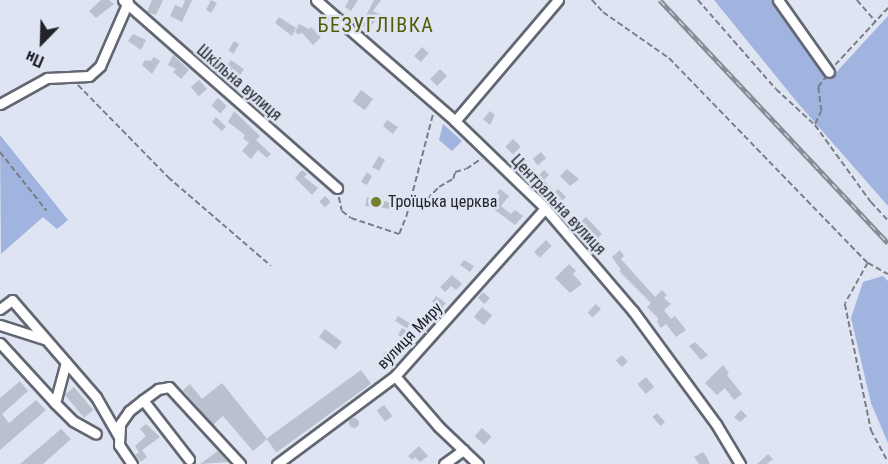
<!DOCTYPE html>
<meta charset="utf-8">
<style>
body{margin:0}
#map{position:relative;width:888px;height:464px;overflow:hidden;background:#dee4f2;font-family:"Roboto Condensed",sans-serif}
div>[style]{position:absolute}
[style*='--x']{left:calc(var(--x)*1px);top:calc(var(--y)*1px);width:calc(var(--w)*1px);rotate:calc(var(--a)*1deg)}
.green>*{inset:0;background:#a1b3df}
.building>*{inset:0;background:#bbc0ce;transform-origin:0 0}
.round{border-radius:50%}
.path>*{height:1.5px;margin-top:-0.75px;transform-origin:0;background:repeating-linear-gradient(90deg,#797d86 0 6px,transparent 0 9px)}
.roads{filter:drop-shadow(2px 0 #626773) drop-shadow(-2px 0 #626773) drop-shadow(0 2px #626773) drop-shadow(0 -2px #626773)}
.minor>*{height:9px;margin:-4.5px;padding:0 4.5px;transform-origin:4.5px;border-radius:4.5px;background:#fff}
.rail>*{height:4.5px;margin-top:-2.25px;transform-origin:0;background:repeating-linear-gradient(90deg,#dee4f2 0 7px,#888c96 0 14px);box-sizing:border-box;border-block:2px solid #888c96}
.dots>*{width:16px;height:16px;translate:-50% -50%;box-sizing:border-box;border:3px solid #dee4f2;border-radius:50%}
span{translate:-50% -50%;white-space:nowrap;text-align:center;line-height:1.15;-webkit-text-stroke:5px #dee4f2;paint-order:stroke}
.street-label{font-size:16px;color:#212328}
.poi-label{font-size:16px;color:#212328}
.left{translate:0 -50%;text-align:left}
.quarter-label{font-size:20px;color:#525c09;letter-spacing:1.5px}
.north{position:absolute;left:12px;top:12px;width:60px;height:60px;-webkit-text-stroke:4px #dee4f2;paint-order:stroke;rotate:203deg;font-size:16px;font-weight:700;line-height:24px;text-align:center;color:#212328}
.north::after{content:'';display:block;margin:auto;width:21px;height:27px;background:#212328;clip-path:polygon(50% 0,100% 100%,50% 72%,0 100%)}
</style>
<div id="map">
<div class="green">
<i style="clip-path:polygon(714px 0,772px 0,829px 80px,888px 16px,888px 206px,796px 101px)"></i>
<i style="clip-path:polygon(443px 124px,462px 141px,452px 151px,439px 140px)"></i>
<i style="clip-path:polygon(0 135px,68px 220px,57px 229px,43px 217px,1px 254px)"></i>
<i style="clip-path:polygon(883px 276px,888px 281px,888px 443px,871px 403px,851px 318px,863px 282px)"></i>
</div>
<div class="building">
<i style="clip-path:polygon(101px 0,109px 0,114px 4px,96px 18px,89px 11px)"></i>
<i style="clip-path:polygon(152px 0,163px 0,156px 15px,147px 12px)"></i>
<i style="clip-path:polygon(185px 0,192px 0,182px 22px,170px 16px,175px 5px,182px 8px)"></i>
<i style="clip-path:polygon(211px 0,217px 3px,211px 13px,206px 10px)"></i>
<i style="clip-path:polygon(349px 0,358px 0,351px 11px,345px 7px)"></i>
<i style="clip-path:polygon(374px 0,381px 0,373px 11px,386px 17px,383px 24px,375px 21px,369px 29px,361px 25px)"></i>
<i style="clip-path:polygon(279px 17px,296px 28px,292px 36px,275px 23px)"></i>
<i style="clip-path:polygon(299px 24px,309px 29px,311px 27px,321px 37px,313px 45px,301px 32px,300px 35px,295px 32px)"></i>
<i style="clip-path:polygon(133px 34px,146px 40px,141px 50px,128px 41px)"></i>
<i style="left:234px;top:41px;width:6px;height:11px;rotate:31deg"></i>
<i style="left:422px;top:47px;width:9px;height:12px;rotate:41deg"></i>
<i style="clip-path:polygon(173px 55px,189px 70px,181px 79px,173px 72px,176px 69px,168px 65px)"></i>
<i style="clip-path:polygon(154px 57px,160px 61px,152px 74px,142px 65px,145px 60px,151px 61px)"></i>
<i style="left:231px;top:60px;width:16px;height:11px;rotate:35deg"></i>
<i style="left:440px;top:69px;width:10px;height:14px;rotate:45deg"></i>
<i style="left:199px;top:80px;width:12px;height:11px;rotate:48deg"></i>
<i style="left:361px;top:90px;width:15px;height:14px;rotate:37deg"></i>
<i style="left:218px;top:98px;width:12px;height:10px;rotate:42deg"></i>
<i style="clip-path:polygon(234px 111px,260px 136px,256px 140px,271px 154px,267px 158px,258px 150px,251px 159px,242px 151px,249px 143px,243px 138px,245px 135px,228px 122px)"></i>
<i style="clip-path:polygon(490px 111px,495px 115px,490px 125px,483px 119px)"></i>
<i style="clip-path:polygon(216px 117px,226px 127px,222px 131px,212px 122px)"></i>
<i style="clip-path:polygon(387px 120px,398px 127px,393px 134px,383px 126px)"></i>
<i style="left:513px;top:139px;width:11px;height:11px;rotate:45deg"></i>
<i style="left:541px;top:152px;width:8px;height:11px;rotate:50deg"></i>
<i style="clip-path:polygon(379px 156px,385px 160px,379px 171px,372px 167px)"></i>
<i style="clip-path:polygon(567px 169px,579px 179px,570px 186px,560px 176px)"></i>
<i style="clip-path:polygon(302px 170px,307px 174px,304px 177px,318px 188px,312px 195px,295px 178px)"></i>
<i style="clip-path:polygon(544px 170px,549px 175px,544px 180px,555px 192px,558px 189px,566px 197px,561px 202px,558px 199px,556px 201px,536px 179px)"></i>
<i style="clip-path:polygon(367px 172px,372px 176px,367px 185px,361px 182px)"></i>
<i style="clip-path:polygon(500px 189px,509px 196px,501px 206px,511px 214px,515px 210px,523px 216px,515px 225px,491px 207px,500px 196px,497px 193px)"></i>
<i style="left:325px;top:196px;width:8px;height:8px;rotate:45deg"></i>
<i style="clip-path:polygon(367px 197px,392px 203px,391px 209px,365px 206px)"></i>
<i style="clip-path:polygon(586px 217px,602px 234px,595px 241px,588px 233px,585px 235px,578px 224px)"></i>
<i style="left:546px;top:240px;width:8px;height:17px;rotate:45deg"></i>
<i style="clip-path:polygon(620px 250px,624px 256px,621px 259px,655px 297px,662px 290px,667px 295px,664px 298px,671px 304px,664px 310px,671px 319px,675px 316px,686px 330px,676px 337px,666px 324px,661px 328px,657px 322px,658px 318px,647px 307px,651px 303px,619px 271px,621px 270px,612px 257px)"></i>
<i style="clip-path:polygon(464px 260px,474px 266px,470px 272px,460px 265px)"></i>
<i style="clip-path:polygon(569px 264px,576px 271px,573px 274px,582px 284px,570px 293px,555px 278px)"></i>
<i style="clip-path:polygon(452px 275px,462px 284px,456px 290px,451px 286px,445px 292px,440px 287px)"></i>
<i style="left:483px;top:292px;width:9px;height:8px;rotate:41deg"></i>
<i style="left:436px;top:296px;width:12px;height:7px;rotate:35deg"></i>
<i style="left:596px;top:304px;width:7px;height:12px;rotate:45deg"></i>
<i style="left:482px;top:307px;width:13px;height:13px;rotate:39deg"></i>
<i style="clip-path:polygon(398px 316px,411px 324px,407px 328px,395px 321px)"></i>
<i style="clip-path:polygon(402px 328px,413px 335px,410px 341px,398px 335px)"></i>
<i style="left:325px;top:329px;width:21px;height:10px;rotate:37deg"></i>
<i style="clip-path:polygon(695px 342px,708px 355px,701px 360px,689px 346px)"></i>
<i style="clip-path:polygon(386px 351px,395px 358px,389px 364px,381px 357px)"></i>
<i style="left:622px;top:355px;width:9px;height:8px;rotate:49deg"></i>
<i style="clip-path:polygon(723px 365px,729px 373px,727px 375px,742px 394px,734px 400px,725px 388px,717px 395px,705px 383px)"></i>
<i style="left:361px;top:370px;width:17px;height:117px;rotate:54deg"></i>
<i style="left:646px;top:377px;width:13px;height:11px;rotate:51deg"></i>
<i style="clip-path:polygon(20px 381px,28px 391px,2px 414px,9px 423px,36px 400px,46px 410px,0 450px,0 398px)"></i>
<i style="clip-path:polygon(222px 383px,267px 439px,253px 451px,223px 416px,213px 425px,183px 390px,190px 384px,202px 399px)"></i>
<i style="left:74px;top:387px;width:30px;height:12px;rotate:50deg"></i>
<i style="left:384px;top:405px;width:14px;height:9px;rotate:54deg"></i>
<i style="clip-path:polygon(741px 410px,747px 416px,740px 422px,734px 417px)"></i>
<i style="left:657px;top:413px;width:12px;height:6px;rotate:48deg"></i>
<i class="round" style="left:349px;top:418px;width:10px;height:10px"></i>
<i style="clip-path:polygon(146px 424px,160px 437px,142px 450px,147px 457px,141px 462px,135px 455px,139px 452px,135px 446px,146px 436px,140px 429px)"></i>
<i style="left:482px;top:428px;width:13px;height:11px;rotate:42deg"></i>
<i style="clip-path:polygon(61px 429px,71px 439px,43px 464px,20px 464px)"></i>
<i style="clip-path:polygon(419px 446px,428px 456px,420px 462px,415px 457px,412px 460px,408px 456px)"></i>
<i style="clip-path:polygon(218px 451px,228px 462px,200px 464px)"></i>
<i style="clip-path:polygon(703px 452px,706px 456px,710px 464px,699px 464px,694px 457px)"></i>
<i style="clip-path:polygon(768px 454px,773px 459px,767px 464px,757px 464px)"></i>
</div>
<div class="path">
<i style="--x:592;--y:0;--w:16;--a:47"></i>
<i style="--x:603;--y:12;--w:80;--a:34.9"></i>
<i style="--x:669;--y:58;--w:286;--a:45.9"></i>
<i style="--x:868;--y:263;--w:47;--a:119.3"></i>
<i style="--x:845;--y:304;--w:129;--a:78.3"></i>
<i style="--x:871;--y:430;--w:36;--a:62"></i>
<i style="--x:698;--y:0;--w:118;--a:48.8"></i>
<i style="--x:776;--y:89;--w:53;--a:42.7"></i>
<i style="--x:815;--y:125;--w:95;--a:54"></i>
<i style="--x:871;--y:202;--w:25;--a:47"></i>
<i style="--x:857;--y:0;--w:28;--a:49"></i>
<i style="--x:835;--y:65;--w:78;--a:-47.1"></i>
<i style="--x:78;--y:85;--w:129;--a:45.6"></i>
<i style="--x:168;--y:177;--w:136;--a:40.8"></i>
<i style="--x:815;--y:124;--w:14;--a:-65"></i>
<i style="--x:821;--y:111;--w:24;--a:-97"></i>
<i style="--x:818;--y:87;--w:11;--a:-52"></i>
<i style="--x:0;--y:152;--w:75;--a:51.5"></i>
<i style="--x:339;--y:197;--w:14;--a:78"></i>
<i style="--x:342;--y:211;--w:11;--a:38"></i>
<i style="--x:351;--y:218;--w:51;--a:18.4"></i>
<i style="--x:399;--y:234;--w:18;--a:-68"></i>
<i style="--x:406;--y:217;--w:107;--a:-75.4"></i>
<i style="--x:410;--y:205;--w:18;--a:-19"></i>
<i style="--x:427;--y:199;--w:17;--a:-45"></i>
<i style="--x:439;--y:187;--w:16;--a:-30"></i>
<i style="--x:453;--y:179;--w:7;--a:-74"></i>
<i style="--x:455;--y:172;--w:11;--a:-15"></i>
<i style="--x:466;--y:169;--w:18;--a:-34"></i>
<i style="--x:868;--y:263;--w:23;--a:29"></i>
</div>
<div class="roads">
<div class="minor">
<i style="--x:123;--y:0;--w:285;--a:41.3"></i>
<i style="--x:316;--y:0;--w:184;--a:41"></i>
<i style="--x:455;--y:121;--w:125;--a:44"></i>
<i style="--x:545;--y:208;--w:135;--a:49.5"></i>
<i style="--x:633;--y:311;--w:140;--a:53.7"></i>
<i style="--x:716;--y:424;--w:47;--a:59"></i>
<i style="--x:778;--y:0;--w:88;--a:54.7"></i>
<i style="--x:0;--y:104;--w:54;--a:-29"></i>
<i style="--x:47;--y:78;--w:42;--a:-2.7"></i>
<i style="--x:89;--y:76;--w:15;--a:-42"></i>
<i style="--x:100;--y:66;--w:70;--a:-66.4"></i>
<i style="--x:455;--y:121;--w:159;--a:-49.6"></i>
<i style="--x:0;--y:309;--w:15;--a:-37"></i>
<i style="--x:12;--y:300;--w:128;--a:49.1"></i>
<i style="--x:96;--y:397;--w:46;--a:60.1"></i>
<i style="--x:0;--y:325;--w:46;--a:17.7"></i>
<i style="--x:0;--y:343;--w:81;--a:47.5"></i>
<i style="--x:55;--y:403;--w:42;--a:-75"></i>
<i style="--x:395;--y:376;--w:67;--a:49.2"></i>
<i style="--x:439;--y:427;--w:54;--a:43.5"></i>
<i style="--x:143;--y:400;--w:19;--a:-36"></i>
<i style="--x:158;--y:389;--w:11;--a:-10"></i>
<i style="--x:169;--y:387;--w:105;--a:47.3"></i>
<i style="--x:55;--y:403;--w:25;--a:45"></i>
<i style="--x:73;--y:421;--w:26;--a:29"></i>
<i style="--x:132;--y:464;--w:23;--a:-124"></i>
<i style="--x:119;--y:445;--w:21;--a:-87"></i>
<i style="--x:120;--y:424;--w:16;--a:-55"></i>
<i style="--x:129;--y:411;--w:18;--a:-38"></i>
<i style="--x:143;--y:400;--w:75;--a:52.1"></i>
<i style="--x:277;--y:464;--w:147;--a:-36.7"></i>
<i style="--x:395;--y:376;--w:225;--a:-48.2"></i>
<i style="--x:444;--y:464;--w:24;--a:-36"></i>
</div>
</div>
<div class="rail">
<i style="--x:660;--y:0;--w:333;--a:46.8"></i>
</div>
<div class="dots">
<i style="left:376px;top:202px;background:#75812e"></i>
</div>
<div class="street-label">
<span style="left:239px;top:83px;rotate:41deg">Шкільна вулиця</span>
<span style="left:558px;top:205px;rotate:47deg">Центральна вулиця</span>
<span style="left:410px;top:336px;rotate:-46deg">вулиця Миру</span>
</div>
<div class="poi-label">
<span class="left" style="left:388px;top:202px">Троїцька церква</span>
</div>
<div class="quarter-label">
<span style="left:376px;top:25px">БЕЗУГЛІВКА</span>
</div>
<div class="north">Пн</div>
</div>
